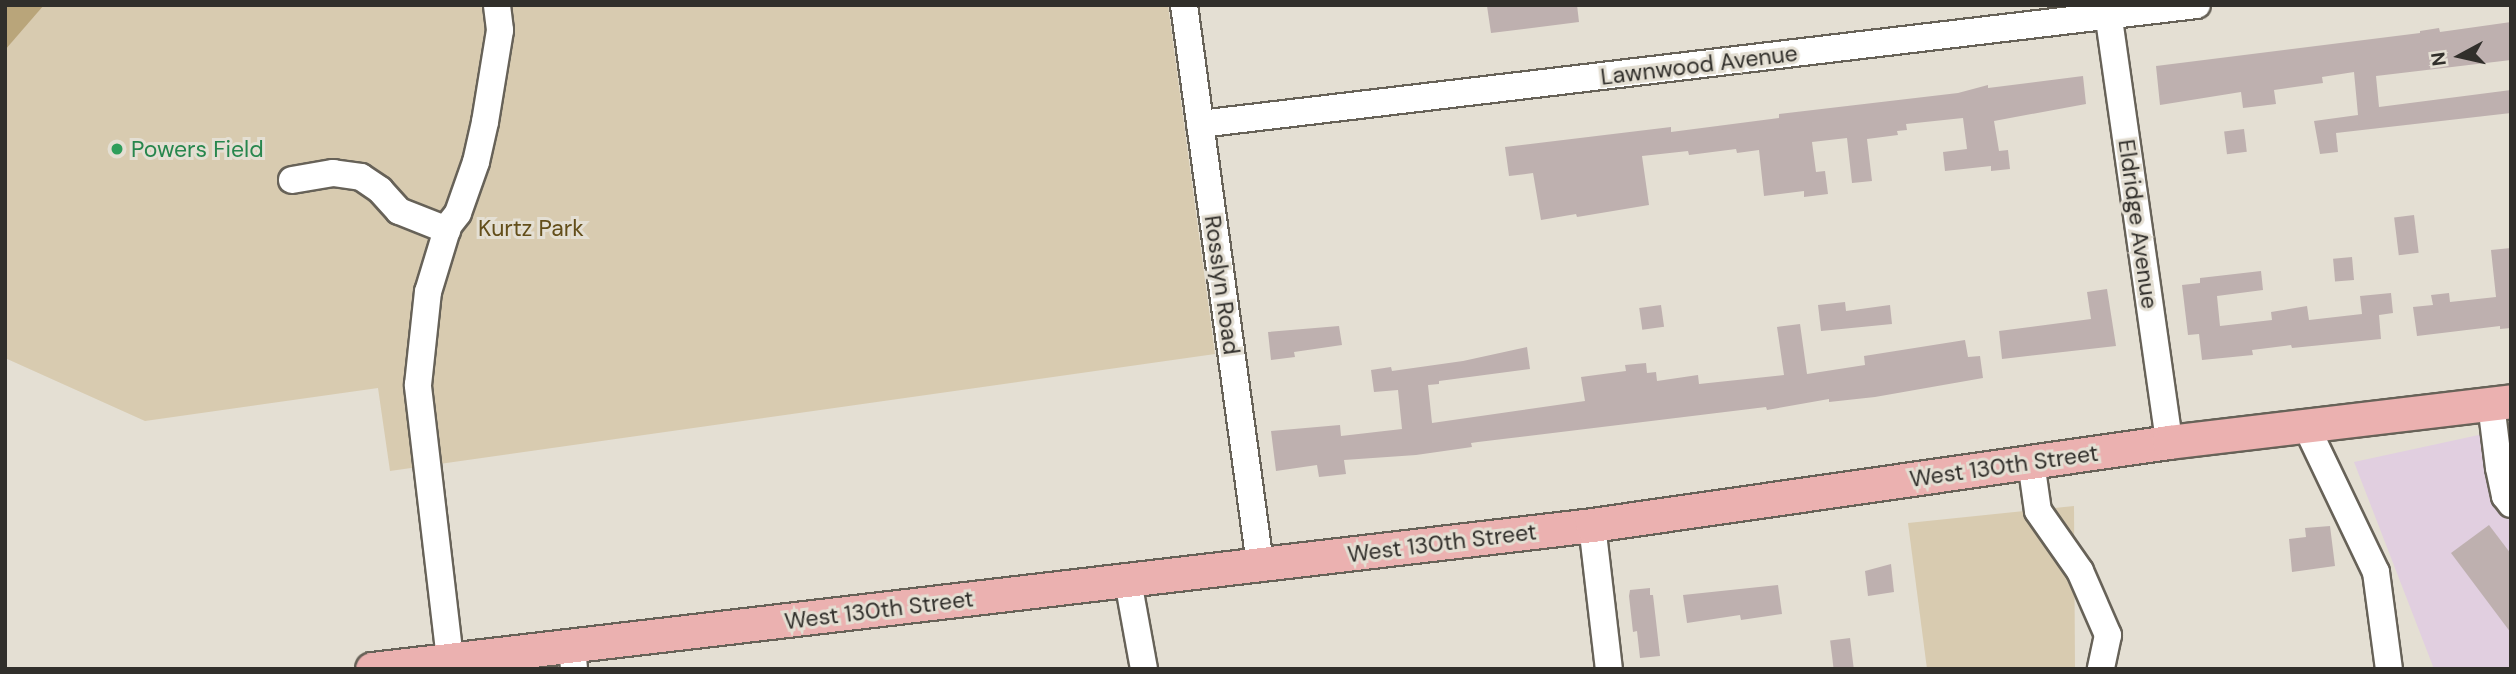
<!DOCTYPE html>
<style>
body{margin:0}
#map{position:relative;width:2516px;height:674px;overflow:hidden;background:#e4dfd3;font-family:"DM Sans",sans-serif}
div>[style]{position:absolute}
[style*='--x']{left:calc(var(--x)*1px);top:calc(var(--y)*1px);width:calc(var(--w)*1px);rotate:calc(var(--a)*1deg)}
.commercial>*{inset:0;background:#e1cfe0}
.green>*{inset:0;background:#d8cbb0}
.forest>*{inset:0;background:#b9a57a}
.building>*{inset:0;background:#beb0af;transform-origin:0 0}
.roads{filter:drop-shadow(2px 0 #676258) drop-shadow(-2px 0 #676258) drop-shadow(0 2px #676258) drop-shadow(0 -2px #676258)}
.minor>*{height:26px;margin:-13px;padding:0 13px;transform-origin:13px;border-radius:13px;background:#fff}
.major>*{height:33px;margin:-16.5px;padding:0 16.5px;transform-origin:16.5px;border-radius:16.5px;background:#ebb1b0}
.dots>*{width:19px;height:19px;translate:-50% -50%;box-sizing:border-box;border:4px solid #e4dfd3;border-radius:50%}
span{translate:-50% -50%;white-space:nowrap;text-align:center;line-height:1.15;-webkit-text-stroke:6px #e4dfd3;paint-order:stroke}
.street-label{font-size:23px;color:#312f2b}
.leisure-label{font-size:23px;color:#27864d}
.left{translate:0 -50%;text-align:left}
.park-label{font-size:23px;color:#634e1a}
.frame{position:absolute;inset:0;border:7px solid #312f2b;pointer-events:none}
.north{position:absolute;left:2425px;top:21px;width:70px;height:70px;-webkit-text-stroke:5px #e4dfd3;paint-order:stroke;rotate:262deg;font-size:19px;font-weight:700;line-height:28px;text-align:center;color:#312f2b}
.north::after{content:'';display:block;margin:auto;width:24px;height:32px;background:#312f2b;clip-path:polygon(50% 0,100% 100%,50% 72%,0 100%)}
</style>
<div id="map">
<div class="commercial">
<i style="clip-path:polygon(2511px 428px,2511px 669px,2434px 669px,2354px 462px)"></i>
</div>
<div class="green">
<i style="clip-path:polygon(5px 5px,1168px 5px,1215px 354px,390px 471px,378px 388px,145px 421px,5px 358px)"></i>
<i style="clip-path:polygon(2074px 506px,2075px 669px,1927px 669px,1908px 523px)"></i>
</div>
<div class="forest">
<i style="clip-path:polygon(5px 5px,44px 5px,5px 50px)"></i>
</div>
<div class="building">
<i style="clip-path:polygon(1577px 5px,1579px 22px,1491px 33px,1487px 6px)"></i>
<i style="clip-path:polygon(2511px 22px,2511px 60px,2376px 76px,2379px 107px,2511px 90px,2511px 113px,2336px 133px,2338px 152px,2320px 154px,2314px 121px,2358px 115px,2354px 72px,2322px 77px,2323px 83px,2274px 90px,2276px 104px,2243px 108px,2241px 92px,2160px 105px,2156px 66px,2420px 33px,2420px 31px,2439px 28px,2440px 32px)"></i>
<i style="clip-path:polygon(2083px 76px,2086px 104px,1994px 121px,1999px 151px,2008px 150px,2010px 169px,1991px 171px,1991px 166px,1945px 171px,1943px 152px,1967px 149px,1963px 118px,1906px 124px,1907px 130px,1897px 131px,1898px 135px,1867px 139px,1872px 181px,1852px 183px,1847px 138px,1812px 142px,1816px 172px,1825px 171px,1828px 194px,1804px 197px,1804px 191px,1764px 196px,1759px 150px,1737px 153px,1736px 149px,1689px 155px,1688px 151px,1642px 156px,1649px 205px,1577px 217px,1576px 214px,1541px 220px,1533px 173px,1509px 176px,1505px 147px,1671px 127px,1671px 132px,1779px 118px,1779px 114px,1958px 93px,1988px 85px,1988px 88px)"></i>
<i style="left:2244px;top:129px;width:23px;height:20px;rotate:83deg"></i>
<i style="left:2414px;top:215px;width:38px;height:20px;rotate:83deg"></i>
<i style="clip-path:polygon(2511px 248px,2511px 328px,2500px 329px,2500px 326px,2417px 336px,2413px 307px,2433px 305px,2431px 295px,2449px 293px,2450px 302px,2496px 297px,2491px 250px)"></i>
<i style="left:2352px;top:257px;width:23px;height:19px;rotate:85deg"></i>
<i style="clip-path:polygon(2261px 271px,2263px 290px,2217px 296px,2220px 326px,2272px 320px,2271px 312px,2307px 306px,2309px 320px,2362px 314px,2360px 296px,2391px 293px,2393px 313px,2379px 315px,2381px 339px,2292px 348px,2291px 345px,2252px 350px,2253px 355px,2202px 360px,2199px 334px,2188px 335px,2182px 285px,2200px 283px,2200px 278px)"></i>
<i style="clip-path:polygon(2107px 289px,2116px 346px,2002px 359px,1999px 331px,2091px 319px,2087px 292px)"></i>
<i style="clip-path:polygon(1845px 302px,1846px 311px,1890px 305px,1892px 324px,1821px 331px,1818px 305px)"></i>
<i style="left:1661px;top:305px;width:22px;height:22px;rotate:82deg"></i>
<i style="clip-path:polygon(1800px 324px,1807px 374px,1865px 365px,1864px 356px,1965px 340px,1968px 357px,1980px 356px,1983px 378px,1875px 397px,1829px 402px,1829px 399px,1767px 410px,1766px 407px,1478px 442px,1471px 443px,1472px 447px,1416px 455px,1344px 460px,1346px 474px,1319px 477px,1317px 465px,1276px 471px,1271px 431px,1340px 425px,1341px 436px,1402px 429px,1398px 390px,1374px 392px,1371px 370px,1391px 367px,1392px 371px,1463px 361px,1527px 347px,1530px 369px,1439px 381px,1439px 384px,1428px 385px,1432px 423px,1585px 401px,1581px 377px,1626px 371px,1625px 365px,1646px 363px,1647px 373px,1656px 372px,1657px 381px,1698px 375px,1699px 384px,1784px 375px,1777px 327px)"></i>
<i style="clip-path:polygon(1339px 326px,1342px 345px,1294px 352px,1295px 357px,1271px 360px,1268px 332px)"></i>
<i style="clip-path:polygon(2489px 525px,2511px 554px,2511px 633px,2451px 553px)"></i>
<i style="clip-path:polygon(2330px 526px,2335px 566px,2292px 572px,2289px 539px,2306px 537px,2305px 528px)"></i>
<i style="clip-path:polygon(1891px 564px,1894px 592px,1868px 596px,1865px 571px)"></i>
<i style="clip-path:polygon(1778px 585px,1782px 614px,1741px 620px,1740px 615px,1687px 623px,1683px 595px)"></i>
<i style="clip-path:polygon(1650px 588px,1650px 595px,1653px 595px,1660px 656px,1640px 658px,1637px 631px,1633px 632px,1629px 596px,1630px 590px)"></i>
<i style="left:1850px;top:638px;width:31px;height:20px;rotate:83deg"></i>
</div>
<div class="roads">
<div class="minor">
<i style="--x:1184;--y:5;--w:564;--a:82.26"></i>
<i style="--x:2107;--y:5;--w:441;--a:81.9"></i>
<i style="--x:1200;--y:124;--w:1004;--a:-6.81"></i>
<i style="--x:292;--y:180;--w:42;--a:-9.7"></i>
<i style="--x:333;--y:173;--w:28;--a:8"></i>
<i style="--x:361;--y:177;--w:23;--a:34"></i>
<i style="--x:380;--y:190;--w:28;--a:48"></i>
<i style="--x:399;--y:211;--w:52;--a:21.6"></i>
<i style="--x:2491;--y:404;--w:64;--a:82.9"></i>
<i style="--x:2499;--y:468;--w:29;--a:78"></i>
<i style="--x:2505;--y:496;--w:10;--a:53"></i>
<i style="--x:2306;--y:426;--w:162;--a:64.4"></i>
<i style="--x:2376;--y:572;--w:98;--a:82.4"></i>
<i style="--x:2031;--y:462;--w:49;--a:81.9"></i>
<i style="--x:2038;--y:511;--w:73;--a:55"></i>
<i style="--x:2080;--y:571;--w:70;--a:66.4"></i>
<i style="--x:2108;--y:635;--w:35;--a:102"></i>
<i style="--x:1592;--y:525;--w:145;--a:83.3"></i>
<i style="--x:1128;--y:581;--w:89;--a:79.7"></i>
<i style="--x:572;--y:646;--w:23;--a:85"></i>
<i style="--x:450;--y:659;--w:276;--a:-96.7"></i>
<i style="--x:418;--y:385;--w:94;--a:-83.9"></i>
<i style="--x:428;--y:292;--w:69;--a:-73.1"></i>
<i style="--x:448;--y:226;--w:16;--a:-52"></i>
<i style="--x:458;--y:213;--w:54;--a:-70.6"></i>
<i style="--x:476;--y:162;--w:41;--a:-77.3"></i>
<i style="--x:485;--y:122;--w:93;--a:-80.7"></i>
<i style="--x:500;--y:30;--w:25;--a:-97"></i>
</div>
<div class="major">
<i style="--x:372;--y:669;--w:1228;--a:-6.73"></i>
<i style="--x:1592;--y:525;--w:583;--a:-8.19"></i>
<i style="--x:2169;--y:442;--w:344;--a:-6.8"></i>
</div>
</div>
<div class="dots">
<i style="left:117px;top:149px;background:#2e9e5b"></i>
</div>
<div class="street-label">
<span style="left:1699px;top:65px;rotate:-7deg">Lawnwood Avenue</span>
<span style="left:2138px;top:224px;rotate:82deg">Eldridge Avenue</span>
<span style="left:1222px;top:285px;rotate:82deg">Rosslyn Road</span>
<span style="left:2004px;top:466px;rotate:-8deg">West 130th Street</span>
<span style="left:1442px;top:543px;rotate:-7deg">West 130th Street</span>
<span style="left:879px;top:610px;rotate:-7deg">West 130th Street</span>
</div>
<div class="leisure-label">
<span class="left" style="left:131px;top:149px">Powers Field</span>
</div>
<div class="park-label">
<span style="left:531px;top:228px">Kurtz Park</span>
</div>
<div class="frame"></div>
<div class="north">N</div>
</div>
